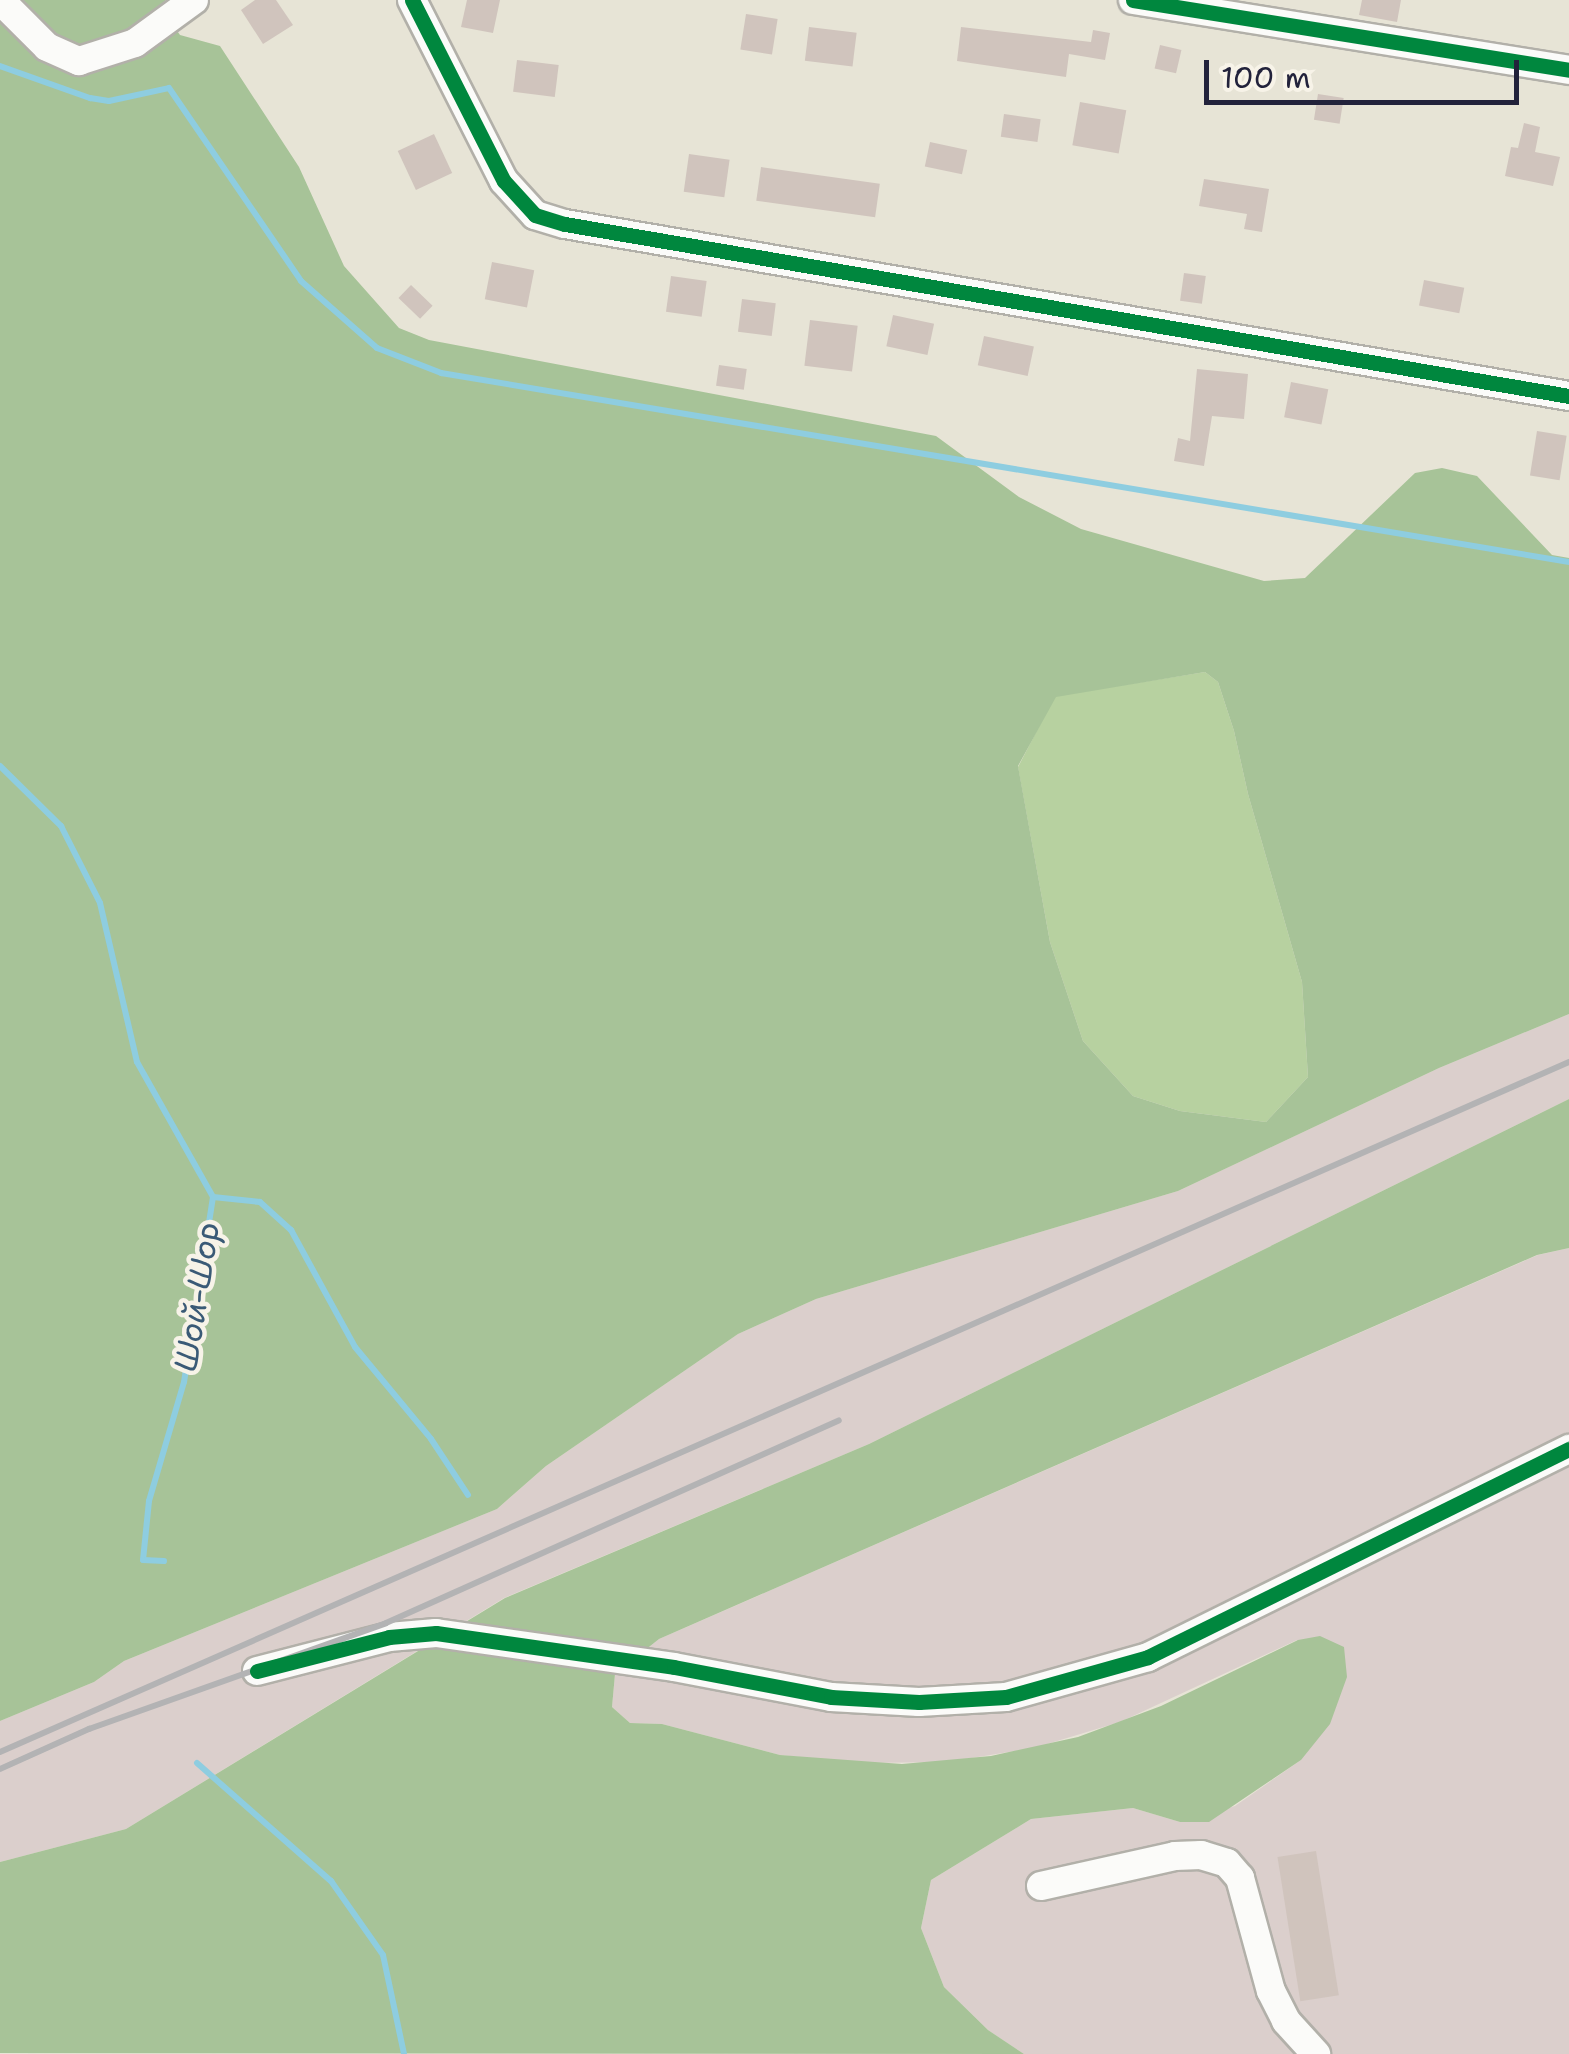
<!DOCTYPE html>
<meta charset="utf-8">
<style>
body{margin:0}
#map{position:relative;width:1569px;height:2054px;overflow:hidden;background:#e7e4d6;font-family:"Shantell Sans",sans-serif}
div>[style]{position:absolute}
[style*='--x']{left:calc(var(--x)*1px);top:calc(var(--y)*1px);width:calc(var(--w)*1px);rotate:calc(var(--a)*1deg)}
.industrial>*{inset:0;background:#dbcfcc}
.green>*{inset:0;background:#b7d1a0}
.forest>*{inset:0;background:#a7c398}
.stream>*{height:6px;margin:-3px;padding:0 3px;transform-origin:3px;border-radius:3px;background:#8ecde0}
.building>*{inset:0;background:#d0c4bd;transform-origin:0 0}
.roads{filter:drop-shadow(2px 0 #b2b0a9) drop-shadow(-2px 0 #b2b0a9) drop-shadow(0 2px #b2b0a9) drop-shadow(0 -2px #b2b0a9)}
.minor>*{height:28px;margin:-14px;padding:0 14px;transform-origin:14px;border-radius:14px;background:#fbfbf9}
.rail>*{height:6px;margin:-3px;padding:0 3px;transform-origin:3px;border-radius:3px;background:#b3b3b4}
.cycleway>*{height:15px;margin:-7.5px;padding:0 7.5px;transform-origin:7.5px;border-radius:7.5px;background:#00873e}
span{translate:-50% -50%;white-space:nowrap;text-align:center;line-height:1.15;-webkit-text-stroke:9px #f7f3e8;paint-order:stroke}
.water-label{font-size:32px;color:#3a5a76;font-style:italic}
.scale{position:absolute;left:1204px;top:60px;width:315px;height:45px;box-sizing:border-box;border:5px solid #22223b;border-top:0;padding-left:12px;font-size:30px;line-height:35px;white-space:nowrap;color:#22223b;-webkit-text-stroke:8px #f7f3e8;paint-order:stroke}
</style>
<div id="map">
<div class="industrial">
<i style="clip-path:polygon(1569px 1014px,1569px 1099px,869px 1444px,504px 1598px,126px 1829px,0 1862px,0 1721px,94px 1682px,124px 1661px,497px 1509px,546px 1466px,738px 1334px,816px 1299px,1178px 1191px,1439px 1068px)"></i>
<i style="clip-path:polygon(1569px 1248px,1569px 2054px,1024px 2054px,988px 2030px,944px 1987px,921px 1928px,931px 1880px,1031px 1819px,1133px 1808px,1180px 1822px,1235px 1806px,1301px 1760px,1297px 1640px,1120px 1722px,1034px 1748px,947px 1762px,861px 1763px,780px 1755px,662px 1724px,630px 1723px,612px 1707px,615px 1674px,659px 1639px,1538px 1255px)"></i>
</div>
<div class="green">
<i style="clip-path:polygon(1205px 672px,1218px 682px,1234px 731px,1248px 794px,1302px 982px,1308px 1077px,1266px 1122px,1180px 1111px,1133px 1096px,1083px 1041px,1050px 942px,1018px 767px,1055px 696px)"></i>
</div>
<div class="forest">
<i style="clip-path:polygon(evenodd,0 0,165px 0,165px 14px,180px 35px,220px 46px,299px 167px,344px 266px,399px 328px,429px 340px,936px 436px,1019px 497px,1081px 529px,1264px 581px,1305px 578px,1415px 473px,1442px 468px,1477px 476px,1552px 555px,1569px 558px,1569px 1014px,1439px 1068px,1178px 1191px,816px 1299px,738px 1334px,546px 1466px,497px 1509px,124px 1661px,94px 1682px,0 1721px,0 0,1205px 672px,1218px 682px,1234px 731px,1248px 794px,1302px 982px,1308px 1077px,1266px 1122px,1180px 1111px,1133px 1096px,1083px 1041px,1050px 942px,1018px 766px,1056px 697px,1205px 672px)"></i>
<i style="clip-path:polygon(1569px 1099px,1569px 1248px,1537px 1255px,659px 1639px,615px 1674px,612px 1707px,630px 1723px,662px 1724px,780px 1755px,902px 1764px,991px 1756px,1078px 1737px,1161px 1706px,1298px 1640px,1320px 1636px,1344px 1647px,1347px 1677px,1330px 1724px,1301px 1760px,1209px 1822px,1180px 1822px,1133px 1808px,1031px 1819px,931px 1880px,921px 1928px,944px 1987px,988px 2030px,1024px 2054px,0 2053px,0 1862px,126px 1829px,505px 1598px,869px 1444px)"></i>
</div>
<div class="stream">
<i style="--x:0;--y:66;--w:96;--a:19.6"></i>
<i style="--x:90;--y:98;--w:19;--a:9"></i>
<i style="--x:109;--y:101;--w:61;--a:-12.2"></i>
<i style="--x:169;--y:88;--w:234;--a:55.6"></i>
<i style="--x:301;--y:281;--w:101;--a:41.4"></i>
<i style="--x:377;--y:348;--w:69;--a:21.3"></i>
<i style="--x:441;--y:373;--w:1144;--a:9.51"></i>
<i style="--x:0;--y:766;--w:86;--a:44.5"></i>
<i style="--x:61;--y:826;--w:86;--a:63.1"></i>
<i style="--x:100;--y:903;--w:163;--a:76.9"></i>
<i style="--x:137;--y:1062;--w:155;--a:60.6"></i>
<i style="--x:213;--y:1197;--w:187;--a:98.9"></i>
<i style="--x:184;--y:1382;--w:124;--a:106.4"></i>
<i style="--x:149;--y:1501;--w:59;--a:95.8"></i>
<i style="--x:143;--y:1560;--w:21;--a:3"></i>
<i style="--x:213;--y:1197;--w:47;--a:6.1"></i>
<i style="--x:260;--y:1202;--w:42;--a:42.1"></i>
<i style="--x:291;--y:1230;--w:133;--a:61.3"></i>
<i style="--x:355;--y:1347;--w:119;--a:50.4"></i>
<i style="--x:431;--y:1439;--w:67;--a:56.5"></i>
<i style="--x:197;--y:1763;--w:179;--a:41.4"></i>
<i style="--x:331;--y:1881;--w:90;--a:54.9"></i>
<i style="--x:383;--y:1955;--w:101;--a:78"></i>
</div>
<div class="building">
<i style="clip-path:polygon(255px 0,276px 0,293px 25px,263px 44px,241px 10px)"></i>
<i style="clip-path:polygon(467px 0,500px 0,493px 33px,461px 27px)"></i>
<i style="clip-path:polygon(1362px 0,1401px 0,1397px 22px,1359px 15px)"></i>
<i style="left:746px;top:14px;width:32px;height:36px;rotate:9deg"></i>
<i style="left:809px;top:27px;width:48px;height:34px;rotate:7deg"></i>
<i style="clip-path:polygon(961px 27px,1091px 42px,1093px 30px,1110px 33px,1105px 60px,1069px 54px,1066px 77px,957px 61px)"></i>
<i style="left:1160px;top:45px;width:22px;height:24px;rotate:13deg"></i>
<i style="left:517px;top:60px;width:42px;height:32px;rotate:7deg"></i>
<i style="left:1318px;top:94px;width:26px;height:26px;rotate:9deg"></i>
<i style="left:1080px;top:102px;width:47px;height:44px;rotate:10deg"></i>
<i style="left:1004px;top:114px;width:37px;height:23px;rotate:8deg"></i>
<i style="clip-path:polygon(1524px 123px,1540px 127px,1535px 152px,1560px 157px,1553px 186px,1505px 176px,1511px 147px,1518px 148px)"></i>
<i style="left:434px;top:134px;width:43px;height:40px;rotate:65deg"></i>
<i style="left:930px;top:142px;width:38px;height:25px;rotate:12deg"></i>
<i style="left:689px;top:154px;width:41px;height:38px;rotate:8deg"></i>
<i style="left:761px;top:167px;width:120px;height:34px;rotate:8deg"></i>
<i style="clip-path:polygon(1204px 179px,1269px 189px,1262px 232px,1244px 229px,1247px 214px,1199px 206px)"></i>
<i style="left:492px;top:262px;width:43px;height:38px;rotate:11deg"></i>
<i style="left:1184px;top:273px;width:22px;height:28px;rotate:8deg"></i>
<i style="left:671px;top:276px;width:36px;height:36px;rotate:8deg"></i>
<i style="left:1424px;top:280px;width:41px;height:26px;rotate:11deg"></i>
<i style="left:411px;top:285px;width:30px;height:18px;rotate:44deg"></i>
<i style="left:742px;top:299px;width:34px;height:33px;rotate:7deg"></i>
<i style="left:893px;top:315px;width:42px;height:32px;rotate:12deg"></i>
<i style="left:810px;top:320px;width:48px;height:46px;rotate:7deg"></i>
<i style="left:984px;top:336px;width:51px;height:30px;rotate:12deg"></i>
<i style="left:719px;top:365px;width:28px;height:21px;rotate:8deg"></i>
<i style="clip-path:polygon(1197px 369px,1248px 374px,1244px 419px,1212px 416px,1204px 466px,1174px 461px,1178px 438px,1190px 441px)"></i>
<i style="left:1291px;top:382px;width:38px;height:36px;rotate:11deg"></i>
<i style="left:1537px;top:431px;width:30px;height:45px;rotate:9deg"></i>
<i style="left:1316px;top:1851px;width:146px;height:39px;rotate:81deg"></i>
</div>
<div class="roads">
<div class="minor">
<i style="--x:0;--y:0;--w:66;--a:45"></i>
<i style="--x:47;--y:47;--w:35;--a:24"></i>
<i style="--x:79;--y:61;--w:59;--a:-17.8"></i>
<i style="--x:135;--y:43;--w:73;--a:-36.1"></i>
<i style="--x:412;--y:0;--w:203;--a:63.1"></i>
<i style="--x:504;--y:181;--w:46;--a:47.6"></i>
<i style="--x:535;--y:215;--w:31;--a:17"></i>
<i style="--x:565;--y:224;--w:1019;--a:9.72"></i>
<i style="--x:1133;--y:0;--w:442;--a:9.1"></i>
<i style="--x:257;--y:1671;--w:136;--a:-14.4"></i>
<i style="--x:389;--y:1637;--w:47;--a:-4.9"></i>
<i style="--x:436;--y:1633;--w:240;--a:8.1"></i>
<i style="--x:674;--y:1667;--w:160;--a:10.8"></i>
<i style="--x:831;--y:1697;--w:88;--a:3.3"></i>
<i style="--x:919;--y:1702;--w:87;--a:-3.3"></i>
<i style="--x:1006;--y:1697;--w:148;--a:-15.7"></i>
<i style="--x:1148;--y:1657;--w:470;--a:-26.3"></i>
<i style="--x:1041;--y:1886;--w:137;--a:-12.6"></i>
<i style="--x:1175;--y:1856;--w:26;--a:-2"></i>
<i style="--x:1201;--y:1855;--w:27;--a:17"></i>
<i style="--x:1227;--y:1863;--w:20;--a:49"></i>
<i style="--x:1240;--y:1878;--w:117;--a:74.7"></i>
<i style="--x:1271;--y:1991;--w:34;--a:63"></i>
<i style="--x:1286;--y:2021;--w:45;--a:47.7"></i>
</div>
</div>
<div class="rail">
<i style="--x:0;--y:1752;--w:1714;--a:-23.74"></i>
<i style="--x:0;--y:1769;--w:98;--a:-24.2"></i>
<i style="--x:89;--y:1729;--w:315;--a:-19.6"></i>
<i style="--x:386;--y:1623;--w:496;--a:-24.1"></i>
</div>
<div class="cycleway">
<i style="--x:412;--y:0;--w:203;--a:63.1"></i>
<i style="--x:504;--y:181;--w:46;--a:47.6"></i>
<i style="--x:535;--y:215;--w:31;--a:17"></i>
<i style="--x:565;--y:224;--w:1019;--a:9.72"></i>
<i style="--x:1133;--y:0;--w:442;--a:9.1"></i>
<i style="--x:257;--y:1671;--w:136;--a:-14.4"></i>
<i style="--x:389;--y:1637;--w:47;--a:-4.9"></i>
<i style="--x:436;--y:1633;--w:240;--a:8.1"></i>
<i style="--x:674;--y:1667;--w:160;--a:10.8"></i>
<i style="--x:831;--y:1697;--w:88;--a:3.3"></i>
<i style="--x:919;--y:1702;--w:87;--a:-3.3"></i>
<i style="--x:1006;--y:1697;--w:148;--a:-15.7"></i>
<i style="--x:1148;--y:1657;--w:470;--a:-26.3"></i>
</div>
<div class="water-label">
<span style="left:197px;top:1297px;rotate:-81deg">Шой-Шор</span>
</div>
<div class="scale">100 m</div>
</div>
